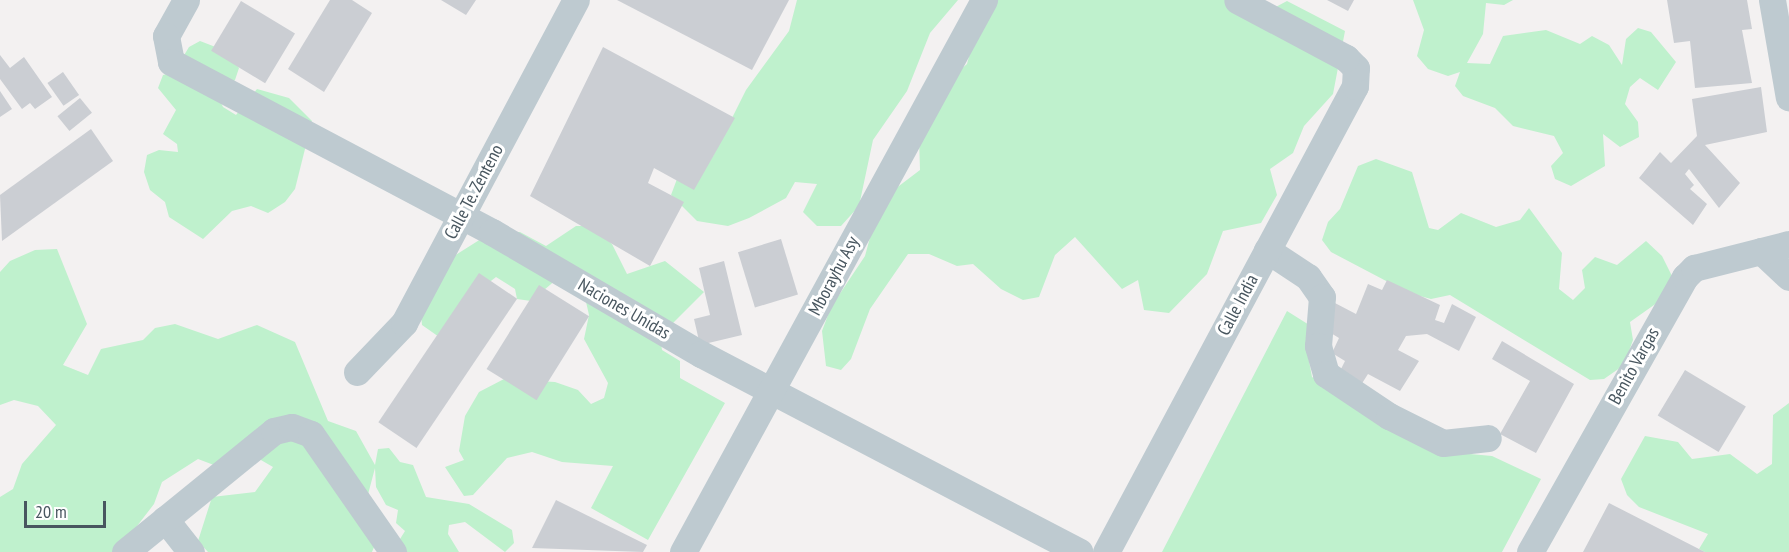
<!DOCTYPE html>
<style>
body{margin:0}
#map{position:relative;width:1789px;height:552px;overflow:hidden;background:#f3f1f1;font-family:"PT Sans Narrow",sans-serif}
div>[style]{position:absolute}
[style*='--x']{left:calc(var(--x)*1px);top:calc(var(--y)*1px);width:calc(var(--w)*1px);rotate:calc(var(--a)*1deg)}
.green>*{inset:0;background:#bff1cd}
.building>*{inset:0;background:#cbced3;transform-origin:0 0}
.minor>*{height:27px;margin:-13.5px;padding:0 13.5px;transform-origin:13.5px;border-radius:13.5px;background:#becad0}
span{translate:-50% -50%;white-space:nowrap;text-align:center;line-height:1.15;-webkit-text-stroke:6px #fff;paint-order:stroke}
.street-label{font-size:18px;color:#48565f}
.scale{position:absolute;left:24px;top:501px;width:82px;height:27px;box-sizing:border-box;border:3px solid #48565f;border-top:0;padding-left:8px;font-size:18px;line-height:21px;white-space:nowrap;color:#48565f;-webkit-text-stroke:4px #fff;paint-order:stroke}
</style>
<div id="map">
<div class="green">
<i style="clip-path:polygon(797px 0,958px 0,930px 33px,907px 91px,873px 140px,859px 206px,841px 226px,817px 226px,803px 212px,817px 184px,795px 182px,786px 198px,749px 218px,728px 226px,697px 221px,671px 195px,686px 155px,713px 156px,746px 90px,789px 31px)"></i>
<i style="clip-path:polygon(984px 0,1235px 0,1272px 9px,1287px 1px,1345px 31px,1333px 94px,1304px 126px,1293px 153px,1270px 169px,1277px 195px,1261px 223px,1223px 231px,1207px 274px,1169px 313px,1144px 310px,1138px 280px,1122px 289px,1075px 237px,1055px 255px,1039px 297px,1023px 300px,1001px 289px,973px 264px,957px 266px,929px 254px,908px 254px,870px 309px,851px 359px,841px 370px,826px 366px,822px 331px,831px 307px,865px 256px,875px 219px,895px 189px,920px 170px,919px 137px,951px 78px,967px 64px)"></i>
<i style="clip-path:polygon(1413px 0,1513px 0,1504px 5px,1486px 3px,1483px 34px,1467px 63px,1490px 64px,1503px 36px,1546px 30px,1580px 44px,1592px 36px,1609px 45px,1622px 65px,1626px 39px,1638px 28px,1651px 32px,1676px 62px,1658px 90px,1640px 78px,1630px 87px,1625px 104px,1638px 122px,1639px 137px,1620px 147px,1603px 134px,1605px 166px,1571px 186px,1555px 179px,1551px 166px,1563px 153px,1554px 136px,1513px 126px,1495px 108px,1463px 96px,1455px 86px,1460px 72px,1448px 76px,1428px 69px,1417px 56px,1424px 30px)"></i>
<i style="clip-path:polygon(200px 41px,226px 51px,239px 68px,235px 80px,217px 94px,223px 107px,236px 115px,257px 89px,289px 98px,312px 121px,295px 189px,285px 202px,268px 213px,251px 206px,232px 211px,203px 239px,169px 217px,165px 202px,150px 190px,144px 172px,147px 155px,159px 150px,178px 152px,177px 144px,163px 134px,176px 110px,158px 88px,163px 75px,174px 72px,189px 47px)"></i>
<i style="clip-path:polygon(1376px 159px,1412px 172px,1429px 228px,1438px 230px,1461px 213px,1496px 227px,1520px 220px,1529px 208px,1562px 253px,1559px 289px,1573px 300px,1585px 288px,1582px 270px,1595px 257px,1617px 265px,1646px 241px,1662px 256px,1678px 288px,1630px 322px,1633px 340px,1624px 365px,1604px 379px,1590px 380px,1450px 295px,1431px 299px,1409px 293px,1331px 252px,1322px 240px,1328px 222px,1340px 209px,1358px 166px)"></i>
<i style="clip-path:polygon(576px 226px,590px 226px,612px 244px,627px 274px,665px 261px,704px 292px,660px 336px,662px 350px,680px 361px,680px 378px,725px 403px,648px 540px,591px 508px,613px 466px,562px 462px,532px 452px,507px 458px,473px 495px,464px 496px,445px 467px,464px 460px,459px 451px,465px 416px,479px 392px,504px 379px,555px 382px,578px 390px,591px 404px,604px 398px,608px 383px,584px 339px,589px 315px,584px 293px,557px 279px,531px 301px,517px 299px,515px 289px,496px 277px,473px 295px,456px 334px,442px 339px,422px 325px,421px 315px,454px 256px,492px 232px,520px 232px,546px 246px)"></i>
<i style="clip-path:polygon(57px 249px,87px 324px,63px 365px,88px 375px,101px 349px,143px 340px,155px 328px,175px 324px,218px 339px,257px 325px,295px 342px,328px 421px,356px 431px,375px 465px,378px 449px,389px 448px,400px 462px,413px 465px,426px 497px,469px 504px,512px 530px,514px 543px,505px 552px,465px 522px,449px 525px,448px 534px,459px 552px,392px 552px,405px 531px,396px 523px,398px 510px,386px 505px,376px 487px,375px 468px,366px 502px,380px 533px,372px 552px,208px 552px,198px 541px,212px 497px,255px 492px,273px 467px,249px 453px,227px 470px,198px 459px,162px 482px,154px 504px,117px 552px,0 552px,0 497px,13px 489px,22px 464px,56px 425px,38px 406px,14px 400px,0 405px,0 272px,10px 261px,35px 250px)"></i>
<i style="clip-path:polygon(1287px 311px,1314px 328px,1306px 345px,1312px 377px,1437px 451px,1492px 456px,1541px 479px,1502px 552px,1162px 552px)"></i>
<i style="clip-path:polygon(1789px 403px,1789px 552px,1705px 552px,1699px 549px,1708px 534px,1639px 507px,1627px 495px,1621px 479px,1645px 436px,1678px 442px,1692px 459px,1730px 454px,1757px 474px,1772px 464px,1773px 415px)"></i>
</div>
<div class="building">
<i style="clip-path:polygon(330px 0,352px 0,372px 13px,324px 92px,288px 69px)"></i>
<i style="clip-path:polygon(441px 0,476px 0,466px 15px)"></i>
<i style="clip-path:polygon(617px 0,789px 0,752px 70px)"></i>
<i style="clip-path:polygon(1327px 0,1354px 0,1348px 11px)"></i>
<i style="clip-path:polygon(1667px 0,1747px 0,1752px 29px,1742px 30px,1752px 83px,1695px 88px,1690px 41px,1674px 43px)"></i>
<i style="left:241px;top:1px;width:63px;height:58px;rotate:31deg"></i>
<i style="clip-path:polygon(603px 47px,735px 118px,694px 190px,654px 168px,648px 183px,684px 202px,650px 266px,530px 196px)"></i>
<i style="clip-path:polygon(0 55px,10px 68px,24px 57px,52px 97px,35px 109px,30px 103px,22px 109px,0 79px)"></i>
<i style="left:63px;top:72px;width:28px;height:19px;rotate:55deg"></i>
<i style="clip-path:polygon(1761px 87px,1767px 132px,1705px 145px,1740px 183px,1719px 208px,1689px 169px,1685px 174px,1694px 185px,1690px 189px,1707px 204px,1693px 225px,1639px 178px,1660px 152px,1671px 163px,1697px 136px,1692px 99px)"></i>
<i style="clip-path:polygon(0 91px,12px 109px,0 117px)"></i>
<i style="left:80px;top:98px;width:19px;height:29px;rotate:51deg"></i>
<i style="clip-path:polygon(91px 129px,113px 161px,2px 241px,0 195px)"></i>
<i style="left:781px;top:239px;width:58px;height:45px;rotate:73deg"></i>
<i style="clip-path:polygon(724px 261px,742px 335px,700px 345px,694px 319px,710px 315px,699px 268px)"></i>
<i style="left:479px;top:273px;width:46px;height:180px;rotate:34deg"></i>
<i style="clip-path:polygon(1387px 280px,1440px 305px,1435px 320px,1444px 323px,1452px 304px,1476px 317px,1459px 351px,1427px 334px,1406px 336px,1398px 350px,1419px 361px,1400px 391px,1368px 374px,1359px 388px,1337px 377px,1345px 361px,1332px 353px,1339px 338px,1321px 327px,1333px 302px,1356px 314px,1368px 284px,1382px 290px)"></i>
<i style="left:539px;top:285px;width:59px;height:99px;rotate:32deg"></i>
<i style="clip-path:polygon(1502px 341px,1574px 384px,1536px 453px,1500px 434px,1530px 381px,1492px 359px)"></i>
<i style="left:1685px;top:370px;width:71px;height:53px;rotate:31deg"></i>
<i style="clip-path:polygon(556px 500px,647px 545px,643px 552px,532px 548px)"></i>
<i style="clip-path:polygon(1609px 503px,1699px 549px,1705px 552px,1583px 552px)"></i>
</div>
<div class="minor">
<i style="--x:186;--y:0;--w:41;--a:119.1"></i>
<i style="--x:166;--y:36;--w:26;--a:79"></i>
<i style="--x:171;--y:62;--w:363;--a:27.9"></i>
<i style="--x:492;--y:232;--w:242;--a:30.3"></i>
<i style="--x:701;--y:354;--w:427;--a:27.6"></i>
<i style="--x:1772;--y:0;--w:99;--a:80.2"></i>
<i style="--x:1267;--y:250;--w:49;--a:33.4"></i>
<i style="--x:1308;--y:277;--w:24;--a:55"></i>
<i style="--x:1322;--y:297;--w:49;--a:94.7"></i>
<i style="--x:1318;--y:346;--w:29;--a:74"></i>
<i style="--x:1326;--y:374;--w:76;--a:33.7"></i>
<i style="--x:1389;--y:416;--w:60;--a:26.6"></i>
<i style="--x:1443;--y:443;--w:45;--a:-6.3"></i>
<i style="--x:1761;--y:251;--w:38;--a:43"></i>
<i style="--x:357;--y:372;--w:68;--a:-46.2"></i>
<i style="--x:404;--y:323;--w:366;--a:-62"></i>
<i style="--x:165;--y:519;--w:42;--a:51.8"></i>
<i style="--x:125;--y:552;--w:192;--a:-39.1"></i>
<i style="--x:274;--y:431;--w:18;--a:-13"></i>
<i style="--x:292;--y:427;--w:20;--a:20"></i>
<i style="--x:311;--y:434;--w:144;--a:55.2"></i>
<i style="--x:683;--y:552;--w:629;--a:-61.4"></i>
<i style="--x:1106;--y:552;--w:528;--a:-61.88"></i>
<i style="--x:1355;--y:86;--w:18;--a:-87"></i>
<i style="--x:1356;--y:68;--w:14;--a:-135"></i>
<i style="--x:1346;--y:58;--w:123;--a:-152"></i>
<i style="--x:1530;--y:552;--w:316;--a:-60.6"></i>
<i style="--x:1685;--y:277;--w:13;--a:-45"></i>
<i style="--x:1694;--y:268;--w:98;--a:-14.2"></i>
</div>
<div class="street-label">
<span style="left:474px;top:192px;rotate:-62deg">Calle Te. Zenteno</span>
<span style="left:834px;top:276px;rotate:-62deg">Mborayhu Asy</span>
<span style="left:1238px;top:305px;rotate:-62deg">Calle India</span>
<span style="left:624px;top:309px;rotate:30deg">Naciones Unidas</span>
<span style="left:1634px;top:366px;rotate:-61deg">Benito Vargas</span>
</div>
<div class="scale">20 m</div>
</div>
